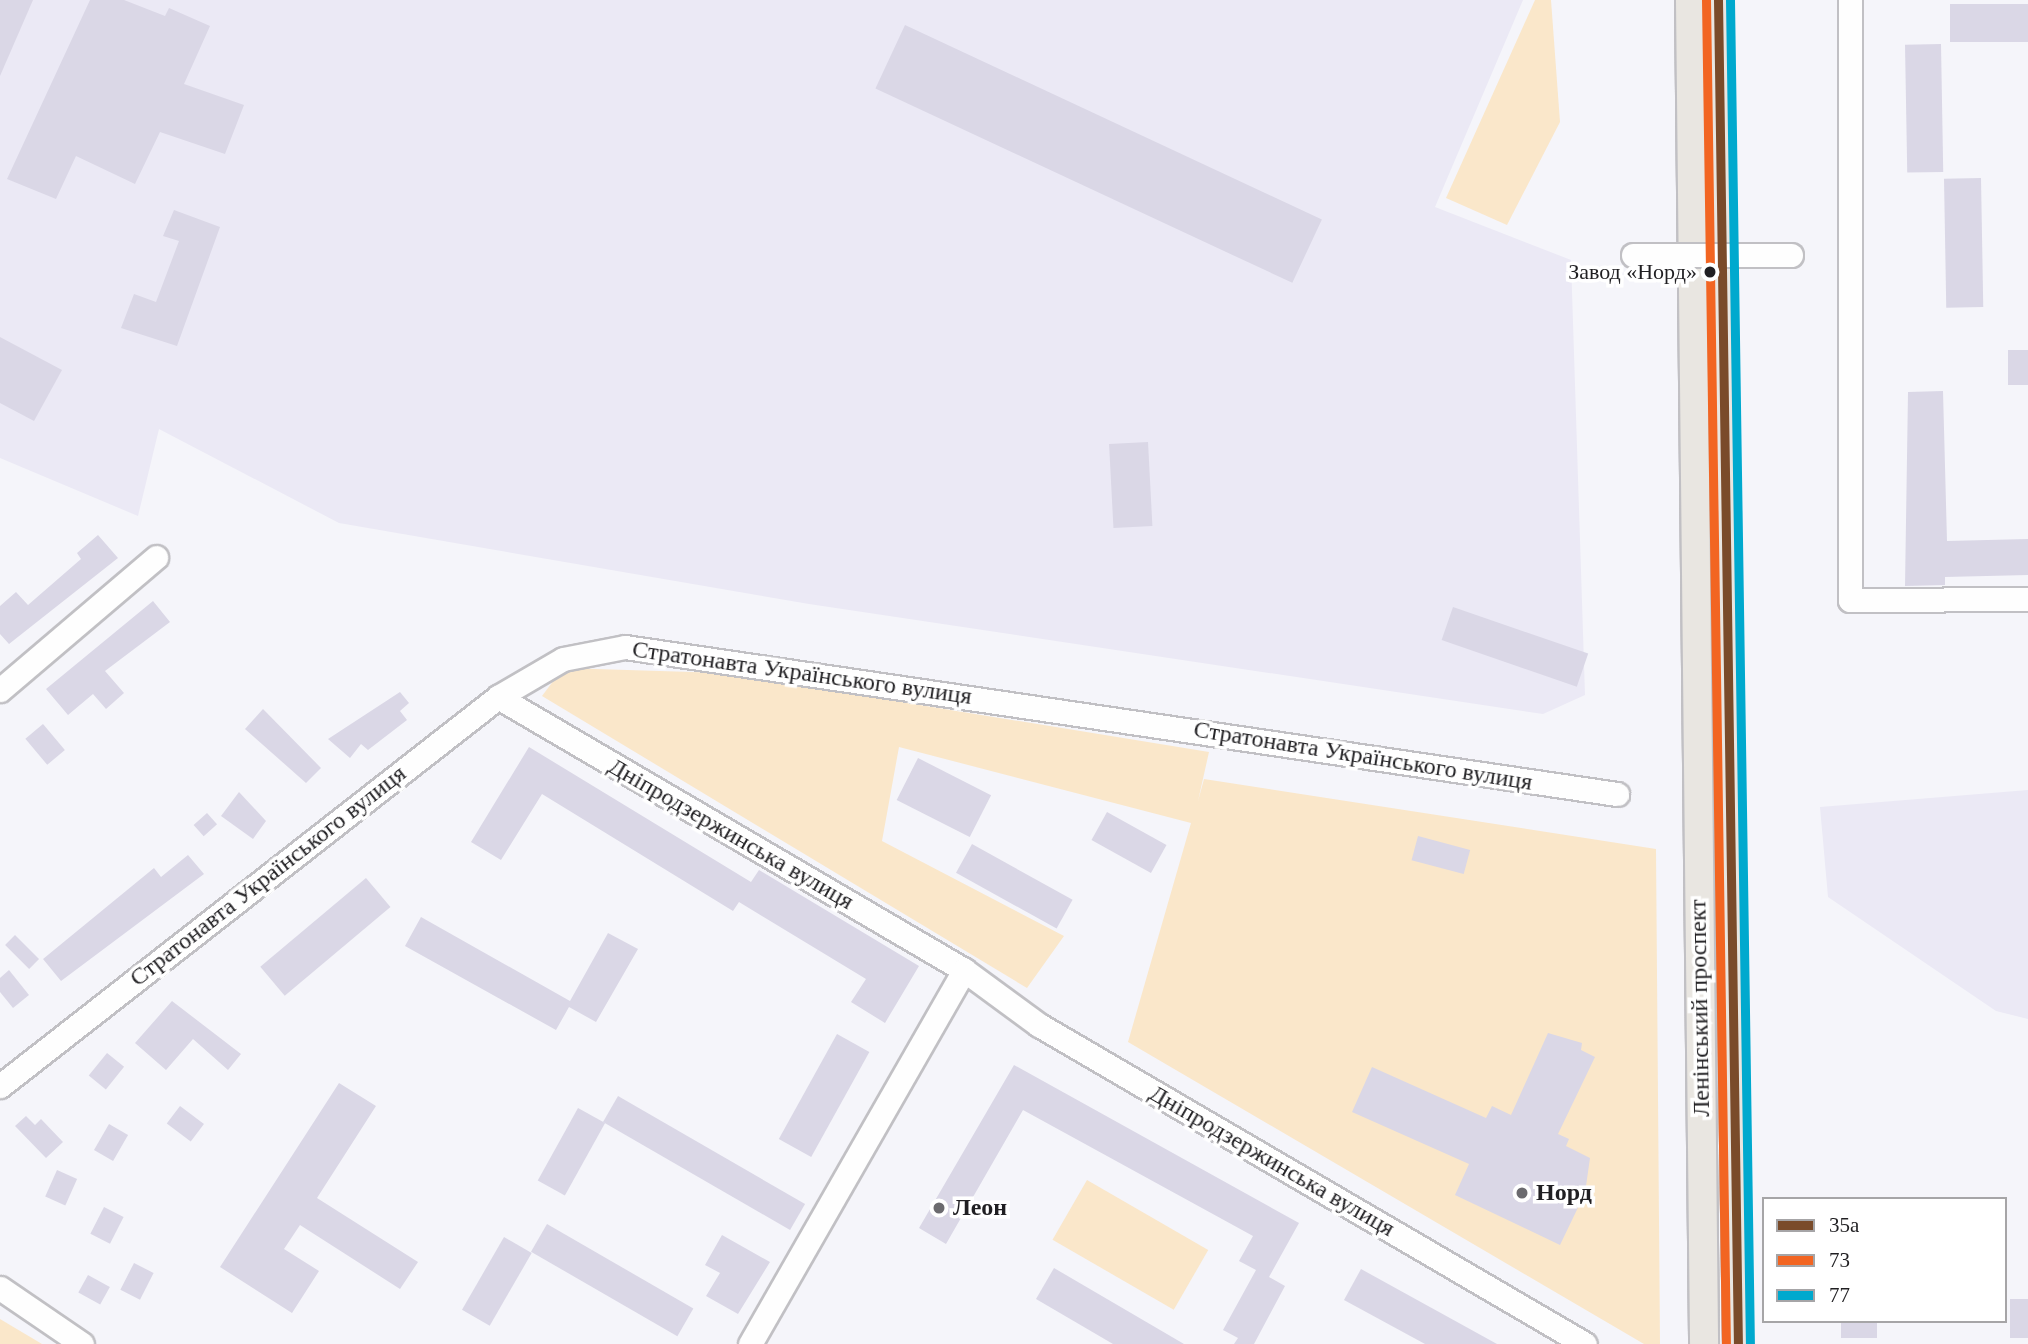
<!DOCTYPE html>
<meta charset="utf-8">
<style>
body{margin:0}
#map{position:relative;width:2028px;height:1344px;overflow:hidden;background:#f5f5fa;font-family:"Times New Roman",serif}
div>[style]{position:absolute}
[style*='--x']{left:calc(var(--x)*1px);top:calc(var(--y)*1px);width:calc(var(--w)*1px);rotate:calc(var(--a)*1deg)}
.built>*{inset:0;background:#ebe9f5}
.green>*{inset:0;background:#fae7ca;transform-origin:0 0}
.building>*{inset:0;background:#dad7e6;transform-origin:0 0}
.roads{filter:drop-shadow(2px 0 #c1c0c4) drop-shadow(-2px 0 #c1c0c4) drop-shadow(0 2px #c1c0c4) drop-shadow(0 -2px #c1c0c4)}
.minor>*{height:23px;margin:-11.5px;padding:0 11.5px;transform-origin:11.5px;border-radius:11.5px;background:#fefefe}
.major>*{height:28px;margin:-14px;padding:0 14px;transform-origin:14px;border-radius:14px;background:#e9e6e1}
.bridges{filter:drop-shadow(2px 0 #c1c0c4) drop-shadow(-2px 0 #c1c0c4) drop-shadow(0 2px #c1c0c4) drop-shadow(0 -2px #c1c0c4)}
.minor-bridge>*{height:23px;margin:-11.5px;padding:0 11.5px;transform-origin:11.5px;border-radius:11.5px;background:#fefefe}
.bus-1>*{height:9px;margin:-4.5px;padding:0 4.5px;transform-origin:4.5px;border-radius:4.5px;background:#7a4b2a}
.bus-2>*{height:9px;margin:-4.5px;padding:0 4.5px;transform-origin:4.5px;border-radius:4.5px;background:#f26522}
.bus-3>*{height:9px;margin:-4.5px;padding:0 4.5px;transform-origin:4.5px;border-radius:4.5px;background:#00a9ce}
.dots>*{width:19px;height:19px;translate:-50% -50%;box-sizing:border-box;border:4px solid #fff;border-radius:50%}
span{translate:-50% -50%;white-space:nowrap;text-align:center;line-height:1.15;-webkit-text-stroke:7px #fff;paint-order:stroke}
.bus-label{font-size:22px;color:#201f22}
.right{translate:-100% -50%;text-align:right}
.street-label{font-size:24px;color:#201f22}
.poi-label{font-size:24px;color:#201f22;font-weight:700}
.left{translate:0 -50%;text-align:left}
.legend{position:absolute;left:1762px;top:1197px;width:245px;height:126px;box-sizing:border-box;background:#fff;border:2px solid #a6a5a7;margin:0;padding:9px 12px;list-style:none;font-size:21px;color:#201f22}
.legend li{display:flex;align-items:center;gap:14px;height:35px}
.legend b{width:35px;border:2px solid #a6a5a7}
</style>
<div id="map">
<div class="built">
<i style="clip-path:polygon(0 0,1523px 0,1435px 207px,1571px 260px,1585px 695px,1543px 714px,809px 604px,339px 523px,159px 429px,138px 516px,0 458px)"></i>
<i style="clip-path:polygon(2028px 790px,2028px 1019px,1996px 1011px,1828px 897px,1820px 807px)"></i>
</div>
<div class="green">
<i style="clip-path:polygon(1535px 0,1551px 0,1560px 122px,1507px 225px,1446px 198px)"></i>
<i style="clip-path:polygon(563px 668px,724px 673px,1209px 752px,1198px 801px,1204px 779px,1656px 849px,1660px 1344px,1644px 1344px,1128px 1042px,1191px 823px,899px 747px,882px 841px,1064px 936px,1027px 988px,542px 696px)"></i>
<i style="left:1087px;top:1180px;width:140px;height:69px;rotate:30deg"></i>
<i style="clip-path:polygon(0 1319px,42px 1344px,0 1344px)"></i>
</div>
<div class="building">
<i style="clip-path:polygon(0 0,33px 0,0 76px)"></i>
<i style="clip-path:polygon(90px 0,124px 0,165px 16px,169px 8px,210px 26px,184px 84px,244px 105px,225px 154px,160px 132px,135px 184px,76px 156px,56px 199px,7px 179px)"></i>
<i style="left:2028px;top:4px;width:38px;height:78px;rotate:90deg"></i>
<i style="left:905px;top:25px;width:460px;height:70px;rotate:25deg"></i>
<i style="left:1941px;top:44px;width:128px;height:36px;rotate:89deg"></i>
<i style="left:1981px;top:178px;width:129px;height:37px;rotate:89deg"></i>
<i style="clip-path:polygon(174px 210px,220px 227px,177px 346px,121px 328px,134px 294px,156px 302px,179px 241px,163px 236px)"></i>
<i style="clip-path:polygon(0 337px,62px 370px,34px 421px,0 403px)"></i>
<i style="left:2008px;top:350px;width:20px;height:35px"></i>
<i style="clip-path:polygon(1943px 391px,1947px 541px,2028px 539px,2028px 575px,1945px 577px,1945px 585px,1905px 586px,1908px 392px)"></i>
<i style="left:1148px;top:442px;width:84px;height:39px;rotate:87deg"></i>
<i style="clip-path:polygon(98px 535px,118px 558px,9px 644px,0 634px,0 606px,16px 592px,28px 605px,81px 559px,77px 553px)"></i>
<i style="clip-path:polygon(153px 601px,170px 622px,105px 671px,124px 693px,106px 709px,93px 694px,68px 715px,46px 689px)"></i>
<i style="left:1453px;top:607px;width:143px;height:35px;rotate:19deg"></i>
<i style="clip-path:polygon(400px 692px,409px 703px,400px 711px,407px 720px,368px 750px,361px 744px,350px 758px,328px 739px)"></i>
<i style="clip-path:polygon(263px 709px,321px 768px,306px 783px,245px 729px)"></i>
<i style="left:43px;top:724px;width:34px;height:23px;rotate:50deg"></i>
<i style="clip-path:polygon(529px 747px,751px 882px,759px 870px,919px 966px,885px 1023px,851px 1002px,866px 979px,739px 902px,733px 911px,542px 794px,501px 860px,471px 842px)"></i>
<i style="left:918px;top:758px;width:82px;height:47px;rotate:27deg"></i>
<i style="clip-path:polygon(239px 792px,266px 821px,253px 839px,221px 816px)"></i>
<i style="left:1107px;top:812px;width:68px;height:32px;rotate:29deg"></i>
<i style="left:207px;top:813px;width:15px;height:18px;rotate:48deg"></i>
<i style="left:1418px;top:836px;width:54px;height:25px;rotate:15deg"></i>
<i style="left:972px;top:844px;width:115px;height:33px;rotate:29deg"></i>
<i style="clip-path:polygon(188px 855px,204px 874px,61px 981px,43px 959px,154px 868px,161px 877px)"></i>
<i style="left:366px;top:878px;width:38px;height:138px;rotate:50deg"></i>
<i style="clip-path:polygon(421px 917px,570px 1001px,608px 933px,638px 949px,596px 1022px,569px 1007px,556px 1030px,405px 946px)"></i>
<i style="left:15px;top:935px;width:34px;height:14px;rotate:45deg"></i>
<i style="clip-path:polygon(9px 970px,29px 995px,13px 1008px,0 992px,0 978px)"></i>
<i style="clip-path:polygon(172px 1001px,241px 1054px,228px 1070px,193px 1039px,166px 1070px,135px 1043px)"></i>
<i style="clip-path:polygon(1548px 1033px,1582px 1043px,1581px 1050px,1595px 1057px,1558px 1134px,1569px 1139px,1566px 1146px,1590px 1158px,1585px 1193px,1560px 1245px,1455px 1195px,1469px 1164px,1352px 1112px,1372px 1067px,1486px 1118px,1492px 1106px,1511px 1115px)"></i>
<i style="left:837px;top:1034px;width:37px;height:120px;rotate:29deg"></i>
<i style="left:107px;top:1053px;width:22px;height:29px;rotate:39deg"></i>
<i style="clip-path:polygon(1014px 1065px,1299px 1223px,1269px 1277px,1285px 1286px,1254px 1344px,1234px 1344px,1238px 1338px,1223px 1330px,1256px 1270px,1239px 1261px,1253px 1236px,1023px 1110px,946px 1244px,919px 1228px)"></i>
<i style="clip-path:polygon(339px 1083px,376px 1106px,317px 1198px,418px 1262px,400px 1289px,300px 1225px,284px 1249px,319px 1271px,292px 1313px,220px 1267px)"></i>
<i style="left:618px;top:1096px;width:216px;height:30px;rotate:30deg"></i>
<i style="left:180px;top:1106px;width:30px;height:22px;rotate:37deg"></i>
<i style="left:578px;top:1108px;width:31px;height:83px;rotate:29deg"></i>
<i style="clip-path:polygon(26px 1116px,35px 1125px,41px 1119px,63px 1142px,46px 1158px,15px 1126px)"></i>
<i style="left:109px;top:1124px;width:22px;height:30px;rotate:30deg"></i>
<i style="left:57px;top:1170px;width:22px;height:29px;rotate:24deg"></i>
<i style="left:104px;top:1207px;width:22px;height:30px;rotate:27deg"></i>
<i style="left:547px;top:1224px;width:169px;height:32px;rotate:30deg"></i>
<i style="clip-path:polygon(722px 1235px,770px 1262px,738px 1314px,706px 1296px,720px 1273px,705px 1265px)"></i>
<i style="left:504px;top:1237px;width:32px;height:84px;rotate:30deg"></i>
<i style="left:134px;top:1263px;width:22px;height:30px;rotate:27deg"></i>
<i style="clip-path:polygon(1054px 1268px,1184px 1344px,1113px 1344px,1036px 1299px)"></i>
<i style="clip-path:polygon(1361px 1269px,1497px 1344px,1425px 1344px,1344px 1300px)"></i>
<i style="left:88px;top:1275px;width:25px;height:20px;rotate:29deg"></i>
<i style="left:2010px;top:1299px;width:18px;height:39px"></i>
<i style="left:1841px;top:1321px;width:36px;height:17px"></i>
</div>
<div class="roads">
<div class="minor">
<i style="--x:1850;--y:0;--w:600;--a:90"></i>
<i style="--x:1850;--y:600;--w:178;--a:-0.3"></i>
<i style="--x:0;--y:690;--w:205;--a:-40.4"></i>
<i style="--x:498;--y:697;--w:540;--a:30.36"></i>
<i style="--x:964;--y:970;--w:93;--a:36.3"></i>
<i style="--x:1039;--y:1025;--w:632;--a:30.3"></i>
<i style="--x:0;--y:1086;--w:632;--a:-37.99"></i>
<i style="--x:498;--y:697;--w:75;--a:-30.3"></i>
<i style="--x:563;--y:659;--w:63;--a:-11"></i>
<i style="--x:625;--y:647;--w:1003;--a:8.43"></i>
<i style="--x:0;--y:1288;--w:99;--a:34.3"></i>
<i style="--x:750;--y:1344;--w:431;--a:-60.2"></i>
</div>
<div class="major">
<i style="--x:1690;--y:0;--w:1344;--a:89.4"></i>
<i style="--x:1718;--y:0;--w:1344;--a:89.15"></i>
</div>
</div>
<div class="bridges">
<div class="minor-bridge">
<i style="--x:1633;--y:255;--w:158;--a:0"></i>
</div>
</div>
<div class="bus-1">
<i style="--x:1718;--y:0;--w:1344;--a:89.15"></i>
</div>
<div class="bus-2">
<i style="--x:1706;--y:0;--w:1344;--a:89.15"></i>
</div>
<div class="bus-3">
<i style="--x:1730;--y:0;--w:1344;--a:89.15"></i>
</div>
<div class="dots">
<i style="left:1710px;top:272px;background:#201f22"></i>
<i style="left:1522px;top:1193px;background:#6b6a6e"></i>
<i style="left:939px;top:1208px;background:#6b6a6e"></i>
</div>
<div class="bus-label">
<span class="right" style="left:1697px;top:272px">Завод «Норд»</span>
</div>
<div class="street-label">
<span style="left:802px;top:673px;rotate:8deg">Стратонавта Українського вулиця</span>
<span style="left:1363px;top:756px;rotate:9deg">Стратонавта Українського вулиця</span>
<span style="left:731px;top:834px;rotate:30deg">Дніпродзержинська вулиця</span>
<span style="left:268px;top:876px;rotate:-38deg">Стратонавта Українського вулиця</span>
<span style="left:1700px;top:1008px;rotate:-91deg">Ленінський проспект</span>
<span style="left:1272px;top:1161px;rotate:30deg">Дніпродзержинська вулиця</span>
</div>
<div class="poi-label">
<span class="left" style="left:1536px;top:1193px">Норд</span>
<span class="left" style="left:953px;top:1208px">Леон</span>
</div>
<ul class="legend">
<li><b style="height:9px;background:#7a4b2a"></b>35а</li>
<li><b style="height:9px;background:#f26522"></b>73</li>
<li><b style="height:9px;background:#00a9ce"></b>77</li>
</ul>
</div>
